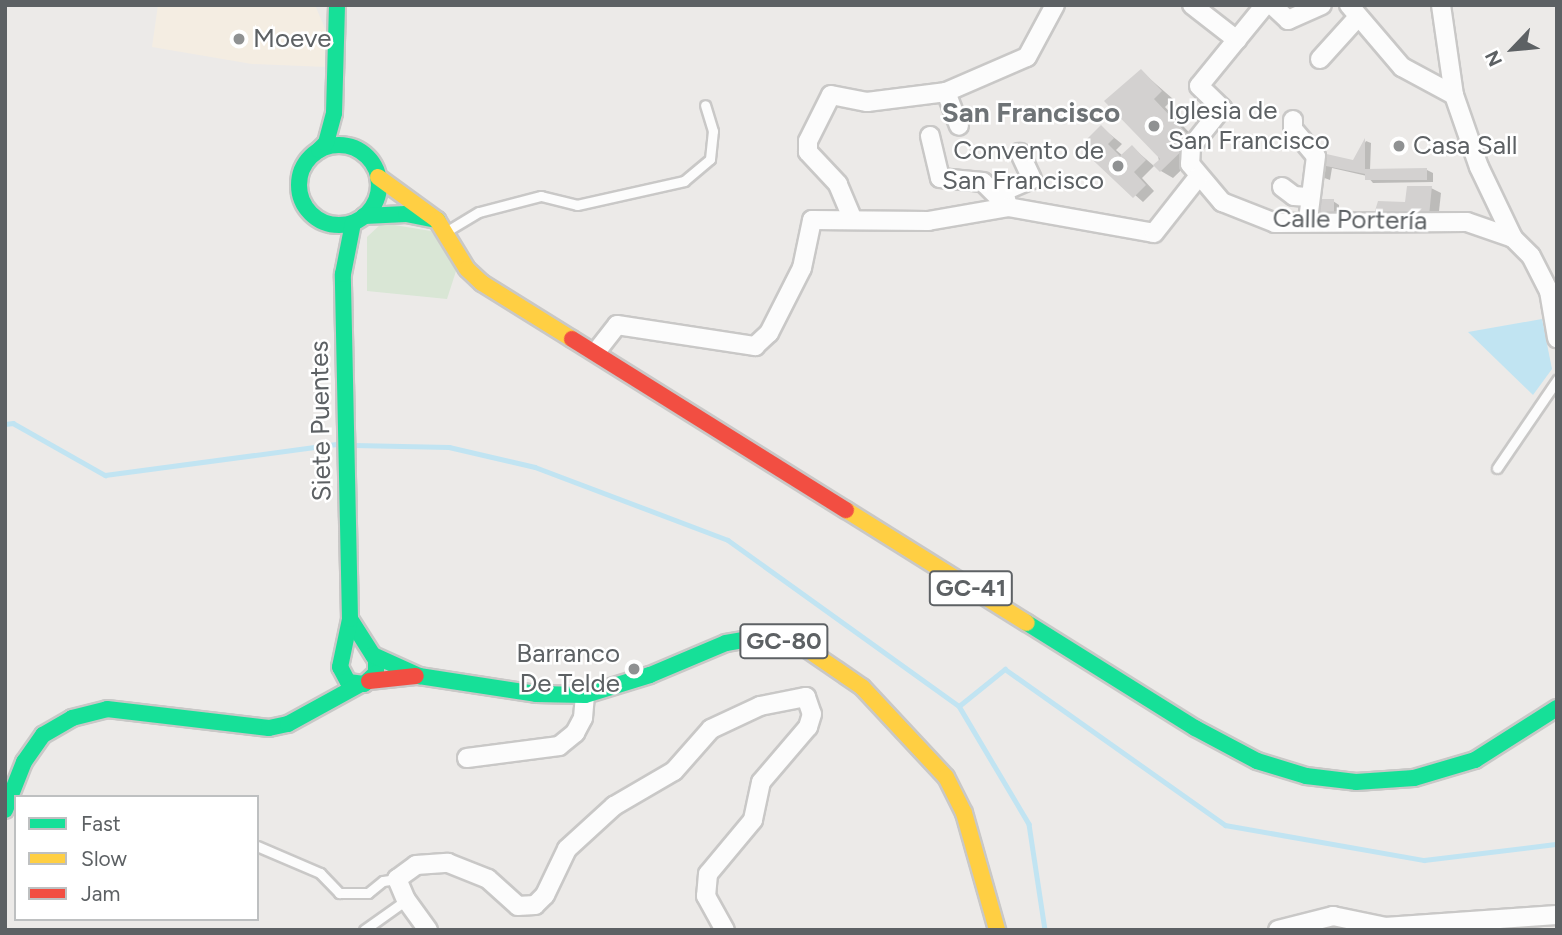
<!DOCTYPE html>
<meta charset="utf-8">
<style>
body{margin:0}
#map{position:relative;width:1562px;height:935px;overflow:hidden;background:#eceae8;font-family:Figtree,sans-serif}
div>[style]{position:absolute}
[style*='--x']{left:calc(var(--x)*1px);top:calc(var(--y)*1px);width:calc(var(--w)*1px);rotate:calc(var(--a)*1deg)}
.commercial>*{inset:0;background:#f4ede2}
.green>*{inset:0;background:#d9e6d5}
.water>*{inset:0;background:#c1e4f2}
.shadow>*{inset:0;background:#0003}
.stream>*{height:4.5px;margin:-2.25px;padding:0 2.25px;transform-origin:2.25px;border-radius:2.25px;background:#c1e4f2}
.building>*{inset:0;background:#d3d1d0;transform-origin:0 0}
.roads{filter:drop-shadow(2px 0 #c9c8c7) drop-shadow(-2px 0 #c9c8c7) drop-shadow(0 2px #c9c8c7) drop-shadow(0 -2px #c9c8c7)}
.lane>*{height:9px;margin:-4.5px;padding:0 4.5px;transform-origin:4.5px;border-radius:4.5px;background:#fcfcfc}
.street>*{height:18px;margin:-9px;padding:0 9px;transform-origin:9px;border-radius:9px;background:#fcfcfc}
.fast>*{height:16px;margin:-8px;padding:0 8px;transform-origin:8px;border-radius:8px;background:#16e098}
.fast>.ring{margin:-8px;padding:0;box-sizing:content-box;background:none;border:16px solid #16e098;border-radius:50%}
.slow>*{height:16px;margin:-8px;padding:0 8px;transform-origin:8px;border-radius:8px;background:#ffcf43}
.jam>*{height:16px;margin:-8px;padding:0 8px;transform-origin:8px;border-radius:8px;background:#f24e42}
.dots>*{width:19px;height:19px;translate:-50% -50%;box-sizing:border-box;border:4px solid #fff;border-radius:50%}
span{translate:-50% -50%;white-space:nowrap;text-align:center;line-height:1.15;-webkit-text-stroke:5px #fff;paint-order:stroke}
.shield-label span{padding:2px 5px;background:#fff;border:2px solid;border-radius:5px;-webkit-text-stroke-width:0}
.shield-label{font-size:24px;color:#5d6164;font-weight:700}
.poi-label{font-size:26px;color:#5d6164}
.left{translate:0 -50%;text-align:left}
.right{translate:-100% -50%;text-align:right}
.street-label{font-size:26px;color:#5d6164}
.neighbourhood-label{font-size:28px;color:#6e7376;font-weight:700}
.frame{position:absolute;inset:0;border:7px solid #5d6164;pointer-events:none}
.legend{position:absolute;left:14px;top:795px;width:245px;height:126px;box-sizing:border-box;background:#fff;border:2px solid #bec0c1;margin:0;padding:9px 12px;list-style:none;font-size:21px;color:#5d6164}
.legend li{display:flex;align-items:center;gap:14px;height:35px}
.legend b{width:35px;border:2px solid #bec0c1}
.north{position:absolute;left:1478px;top:14px;width:70px;height:70px;-webkit-text-stroke:5px #fff;paint-order:stroke;rotate:244deg;font-size:19px;font-weight:700;line-height:28px;text-align:center;color:#5d6164}
.north::after{content:'';display:block;margin:auto;width:24px;height:32px;background:#5d6164;clip-path:polygon(50% 0,100% 100%,50% 72%,0 100%)}
</style>
<div id="map">
<div class="commercial">
<i style="clip-path:polygon(158px 5px,315px 5px,326px 31px,326px 67px,252px 64px,152px 47px)"></i>
</div>
<div class="green">
<i style="clip-path:polygon(382px 223px,431px 231px,457px 268px,447px 299px,367px 291px,367px 237px)"></i>
</div>
<div class="water">
<i style="clip-path:polygon(1542px 319px,1552px 369px,1533px 395px,1468px 332px)"></i>
</div>
<div class="shadow">
<i style="clip-path:polygon(1141px 71px,1173px 99px,1165px 107px,1204px 148px,1173px 178px,1161px 171px)"></i>
<i style="clip-path:polygon(1101px 127px,1122px 144px,1116px 150px,1123px 156px,1132px 147px,1154px 166px,1142px 178px,1154px 191px,1143px 202px,1081px 147px)"></i>
<i style="clip-path:polygon(1366px 141px,1371px 143px,1370px 170px,1427px 170px,1433px 173px,1433px 182px,1373px 183px,1367px 176px,1332px 168px,1330px 180px,1319px 176px,1323px 155px,1354px 162px)"></i>
<i style="clip-path:polygon(1431px 188px,1441px 193px,1438px 220px,1406px 204px)"></i>
<i style="clip-path:polygon(1333px 201px,1339px 205px,1339px 215px,1313px 211px)"></i>
</div>
<div class="stream">
<i style="--x:5;--y:424;--w:8;--a:-7"></i>
<i style="--x:13;--y:423;--w:106;--a:29.5"></i>
<i style="--x:105;--y:475;--w:235;--a:-7.6"></i>
<i style="--x:354;--y:445;--w:95;--a:1.2"></i>
<i style="--x:449;--y:447;--w:88;--a:13.1"></i>
<i style="--x:535;--y:467;--w:206;--a:20.7"></i>
<i style="--x:728;--y:540;--w:284;--a:35.7"></i>
<i style="--x:959;--y:706;--w:137;--a:59.3"></i>
<i style="--x:1029;--y:824;--w:107;--a:81.4"></i>
<i style="--x:959;--y:706;--w:59;--a:-38.8"></i>
<i style="--x:1005;--y:669;--w:270;--a:35.3"></i>
<i style="--x:1225;--y:825;--w:202;--a:10"></i>
<i style="--x:1424;--y:860;--w:134;--a:-6.9"></i>
</div>
<div class="building">
<i style="clip-path:polygon(1141px 69px,1162px 91px,1154px 99px,1193px 140px,1160px 172px,1153px 165px,1160px 159px,1104px 101px)"></i>
<i style="clip-path:polygon(1101px 125px,1114px 138px,1108px 144px,1120px 156px,1132px 145px,1146px 160px,1134px 172px,1146px 185px,1133px 198px,1079px 147px)"></i>
<i style="clip-path:polygon(1365px 138px,1365px 169px,1427px 168px,1427px 180px,1365px 180px,1365px 174px,1326px 166px,1324px 178px,1317px 176px,1322px 153px,1353px 160px)"></i>
<i style="clip-path:polygon(1407px 186px,1432px 186px,1429px 216px,1374px 214px,1378px 201px,1405px 202px)"></i>
<i style="left:1312px;top:199px;width:22px;height:13px"></i>
</div>
<div class="roads">
<div class="lane">
<i style="--x:447;--y:231;--w:37;--a:-31"></i>
<i style="--x:479;--y:212;--w:64;--a:-14.5"></i>
<i style="--x:541;--y:196;--w:37;--a:14"></i>
<i style="--x:577;--y:205;--w:110;--a:-12.6"></i>
<i style="--x:684;--y:181;--w:34;--a:-40"></i>
<i style="--x:710;--y:159;--w:28;--a:-84"></i>
<i style="--x:713;--y:131;--w:27;--a:-107"></i>
<i style="--x:1497;--y:468;--w:107;--a:-55.7"></i>
<i style="--x:257;--y:846;--w:69;--a:23.2"></i>
<i style="--x:320;--y:873;--w:28;--a:46"></i>
<i style="--x:339;--y:893;--w:29;--a:0"></i>
<i style="--x:368;--y:893;--w:19;--a:-39"></i>
<i style="--x:383;--y:881;--w:14;--a:-8"></i>
<i style="--x:364;--y:930;--w:52;--a:-35.5"></i>
</div>
<div class="street">
<i style="--x:1192;--y:5;--w:57;--a:37.9"></i>
<i style="--x:1265;--y:5;--w:104;--a:129.2"></i>
<i style="--x:1199;--y:86;--w:32;--a:44"></i>
<i style="--x:1222;--y:108;--w:50;--a:128.5"></i>
<i style="--x:1191;--y:147;--w:17;--a:93"></i>
<i style="--x:1190;--y:164;--w:50;--a:49.9"></i>
<i style="--x:1222;--y:202;--w:57;--a:21.6"></i>
<i style="--x:1275;--y:223;--w:192;--a:-0.3"></i>
<i style="--x:1467;--y:222;--w:49;--a:19.2"></i>
<i style="--x:1272;--y:5;--w:22;--a:43"></i>
<i style="--x:1288;--y:20;--w:37;--a:-24"></i>
<i style="--x:1349;--y:5;--w:82;--a:49.5"></i>
<i style="--x:1402;--y:67;--w:59;--a:28.3"></i>
<i style="--x:1441;--y:5;--w:91;--a:81.8"></i>
<i style="--x:1454;--y:95;--w:76;--a:70.9"></i>
<i style="--x:1479;--y:167;--w:79;--a:64.4"></i>
<i style="--x:1513;--y:238;--w:25;--a:45"></i>
<i style="--x:1531;--y:256;--w:39;--a:63"></i>
<i style="--x:1549;--y:291;--w:48;--a:80.3"></i>
<i style="--x:1320;--y:59;--w:57;--a:-47.9"></i>
<i style="--x:946;--y:92;--w:36;--a:69"></i>
<i style="--x:1293;--y:120;--w:9;--a:90"></i>
<i style="--x:1293;--y:129;--w:35;--a:50"></i>
<i style="--x:1316;--y:156;--w:64;--a:97.1"></i>
<i style="--x:930;--y:136;--w:43;--a:76.6"></i>
<i style="--x:940;--y:178;--w:43;--a:5.3"></i>
<i style="--x:983;--y:182;--w:35;--a:45"></i>
<i style="--x:1282;--y:187;--w:15;--a:37"></i>
<i style="--x:1294;--y:196;--w:16;--a:4"></i>
<i style="--x:1008;--y:207;--w:16;--a:-104"></i>
<i style="--x:1004;--y:191;--w:30;--a:-23"></i>
<i style="--x:1032;--y:179;--w:29;--a:-115"></i>
<i style="--x:853;--y:220;--w:39;--a:-113"></i>
<i style="--x:838;--y:184;--w:44;--a:-133.2"></i>
<i style="--x:808;--y:152;--w:11;--a:-90"></i>
<i style="--x:808;--y:141;--w:51;--a:-63.4"></i>
<i style="--x:831;--y:95;--w:37;--a:11"></i>
<i style="--x:867;--y:102;--w:80;--a:-7.2"></i>
<i style="--x:946;--y:92;--w:88;--a:-23.4"></i>
<i style="--x:1027;--y:57;--w:59;--a:-61.7"></i>
<i style="--x:596;--y:352;--w:34;--a:-52"></i>
<i style="--x:617;--y:325;--w:140;--a:8.7"></i>
<i style="--x:755;--y:346;--w:19;--a:-43"></i>
<i style="--x:769;--y:333;--w:73;--a:-63.1"></i>
<i style="--x:802;--y:268;--w:49;--a:-78.2"></i>
<i style="--x:812;--y:220;--w:116;--a:0.5"></i>
<i style="--x:928;--y:221;--w:81;--a:-9.9"></i>
<i style="--x:1008;--y:207;--w:148;--a:10.1"></i>
<i style="--x:1154;--y:233;--w:71;--a:-51.8"></i>
<i style="--x:467;--y:758;--w:93;--a:-7.4"></i>
<i style="--x:559;--y:746;--w:21;--a:-39"></i>
<i style="--x:575;--y:733;--w:17;--a:-62"></i>
<i style="--x:583;--y:718;--w:23;--a:-85"></i>
<i style="--x:428;--y:930;--w:37;--a:-126"></i>
<i style="--x:406;--y:900;--w:23;--a:-113"></i>
<i style="--x:397;--y:879;--w:24;--a:-36"></i>
<i style="--x:416;--y:865;--w:32;--a:-4"></i>
<i style="--x:448;--y:863;--w:43;--a:21.8"></i>
<i style="--x:488;--y:879;--w:40;--a:42"></i>
<i style="--x:518;--y:906;--w:17;--a:-3"></i>
<i style="--x:535;--y:905;--w:14;--a:-45"></i>
<i style="--x:545;--y:895;--w:51;--a:-64.4"></i>
<i style="--x:567;--y:849;--w:64;--a:-42.5"></i>
<i style="--x:614;--y:806;--w:69;--a:-30.3"></i>
<i style="--x:674;--y:771;--w:56;--a:-48.6"></i>
<i style="--x:711;--y:729;--w:54;--a:-25.1"></i>
<i style="--x:760;--y:706;--w:47;--a:-11.1"></i>
<i style="--x:806;--y:697;--w:18;--a:71"></i>
<i style="--x:812;--y:714;--w:14;--a:107"></i>
<i style="--x:808;--y:727;--w:72;--a:130.5"></i>
<i style="--x:761;--y:782;--w:39;--a:102"></i>
<i style="--x:753;--y:820;--w:70;--a:129.8"></i>
<i style="--x:708;--y:874;--w:22;--a:95"></i>
<i style="--x:706;--y:896;--w:39;--a:61"></i>
<i style="--x:1278;--y:930;--w:57;--a:-14.3"></i>
<i style="--x:1333;--y:916;--w:53;--a:11.9"></i>
<i style="--x:1385;--y:927;--w:172;--a:-4"></i>
</div>
<div class="fast">
<i class="ring" style="left:299px;top:145px;width:64px;height:64px"></i>
<i style="--x:319;--y:150;--w:10;--a:-45"></i>
<i style="--x:326;--y:143;--w:31;--a:-75"></i>
<i style="--x:334;--y:113;--w:108;--a:-88.4"></i>
<i style="--x:364;--y:216;--w:42;--a:-2.7"></i>
<i style="--x:406;--y:214;--w:32;--a:11"></i>
<i style="--x:350;--y:619;--w:49;--a:57.6"></i>
<i style="--x:376;--y:660;--w:13;--a:90"></i>
<i style="--x:376;--y:673;--w:16;--a:137"></i>
<i style="--x:364;--y:684;--w:16;--a:-173"></i>
<i style="--x:348;--y:682;--w:17;--a:-118"></i>
<i style="--x:340;--y:667;--w:49;--a:-78.2"></i>
<i style="--x:350;--y:619;--w:345;--a:-91.2"></i>
<i style="--x:343;--y:274;--w:52;--a:-78.9"></i>
<i style="--x:1027;--y:623;--w:198;--a:32"></i>
<i style="--x:1195;--y:728;--w:70;--a:28"></i>
<i style="--x:1257;--y:761;--w:51;--a:17"></i>
<i style="--x:1306;--y:776;--w:50;--a:6.8"></i>
<i style="--x:1356;--y:782;--w:58;--a:-3.9"></i>
<i style="--x:1414;--y:778;--w:64;--a:-16.4"></i>
<i style="--x:1475;--y:760;--w:97;--a:-32.4"></i>
<i style="--x:373;--y:655;--w:51;--a:24.5"></i>
<i style="--x:419;--y:676;--w:118;--a:8.7"></i>
<i style="--x:536;--y:694;--w:49;--a:1.2"></i>
<i style="--x:585;--y:695;--w:68;--a:-17.1"></i>
<i style="--x:650;--y:675;--w:82;--a:-22.8"></i>
<i style="--x:726;--y:643;--w:34;--a:-10"></i>
<i style="--x:759;--y:637;--w:47;--a:13.4"></i>
<i style="--x:5;--y:810;--w:52;--a:-68.4"></i>
<i style="--x:24;--y:762;--w:33;--a:-55"></i>
<i style="--x:43;--y:735;--w:34;--a:-30"></i>
<i style="--x:72;--y:718;--w:36;--a:-14"></i>
<i style="--x:107;--y:709;--w:163;--a:6.7"></i>
<i style="--x:269;--y:728;--w:19;--a:-12"></i>
<i style="--x:288;--y:724;--w:81;--a:-28.8"></i>
</div>
<div class="slow">
<i style="--x:378;--y:177;--w:73;--a:36.1"></i>
<i style="--x:437;--y:220;--w:57;--a:58.5"></i>
<i style="--x:467;--y:269;--w:21;--a:43"></i>
<i style="--x:482;--y:283;--w:106;--a:31.9"></i>
<i style="--x:846;--y:510;--w:213;--a:32"></i>
<i style="--x:805;--y:648;--w:69;--a:34.4"></i>
<i style="--x:862;--y:687;--w:123;--a:47"></i>
<i style="--x:946;--y:777;--w:40;--a:63.4"></i>
<i style="--x:964;--y:813;--w:122;--a:74.2"></i>
</div>
<div class="jam">
<i style="--x:572;--y:339;--w:323;--a:32"></i>
<i style="--x:369;--y:681;--w:47;--a:-6.1"></i>
</div>
</div>
<div class="dots">
<i style="left:239px;top:39px;background:#8f9192"></i>
<i style="left:1154px;top:126px;background:#8f9192"></i>
<i style="left:1399px;top:146px;background:#8f9192"></i>
<i style="left:1118px;top:166px;background:#8f9192"></i>
<i style="left:634px;top:669px;background:#8f9192"></i>
</div>
<div class="shield-label">
<span style="left:971px;top:588px">GC-41</span>
<span style="left:784px;top:641px">GC-80</span>
</div>
<div class="poi-label">
<span class="left" style="left:253px;top:39px">Moeve</span>
<span class="left" style="left:1168px;top:126px">Iglesia de<br>San Francisco</span>
<span class="left" style="left:1413px;top:146px">Casa Sall</span>
<span class="right" style="left:1104px;top:166px">Convento de<br>San Francisco</span>
<span class="right" style="left:620px;top:669px">Barranco<br>De Telde</span>
</div>
<div class="street-label">
<span style="left:1350px;top:220px;rotate:1deg">Calle Portería</span>
<span style="left:321px;top:421px;rotate:-91deg">Siete Puentes</span>
</div>
<div class="neighbourhood-label">
<span style="left:1031px;top:112px">San Francisco</span>
</div>
<div class="frame"></div>
<ul class="legend">
<li><b style="height:9px;background:#16e098"></b>Fast</li>
<li><b style="height:9px;background:#ffcf43"></b>Slow</li>
<li><b style="height:9px;background:#f24e42"></b>Jam</li>
</ul>
<div class="north">N</div>
</div>
